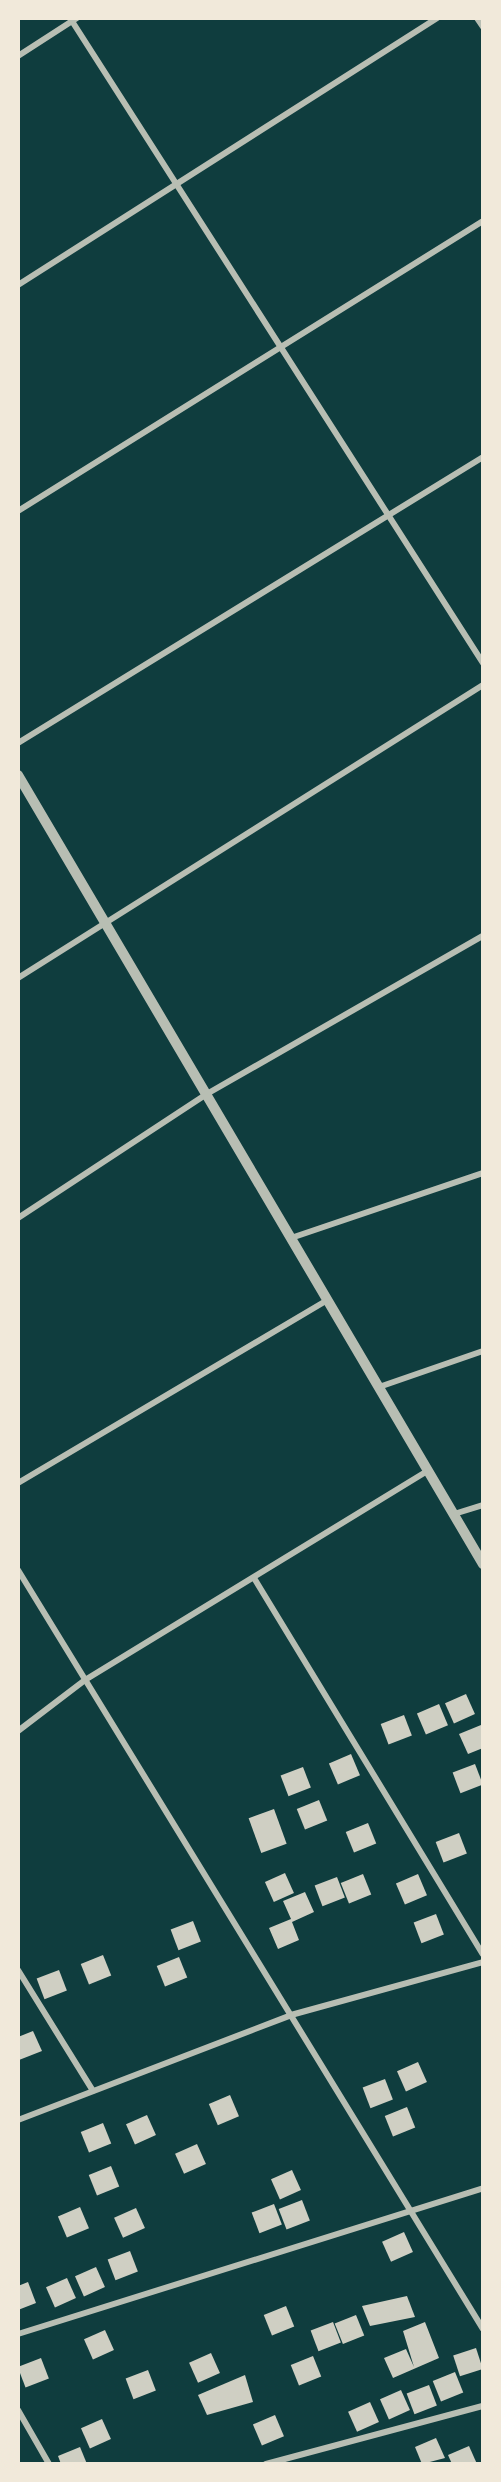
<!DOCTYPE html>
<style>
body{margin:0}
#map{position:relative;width:501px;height:2482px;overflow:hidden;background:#0f3d3e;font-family:"Roboto Serif",serif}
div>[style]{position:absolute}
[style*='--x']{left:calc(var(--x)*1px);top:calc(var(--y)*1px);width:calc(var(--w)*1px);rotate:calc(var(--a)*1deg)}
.building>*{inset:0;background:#cfcfc3;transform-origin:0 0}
.minor>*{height:6px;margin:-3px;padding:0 3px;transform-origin:3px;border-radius:3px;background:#b8beb3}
.tertiary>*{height:10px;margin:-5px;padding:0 5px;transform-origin:5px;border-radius:5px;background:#b8beb3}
span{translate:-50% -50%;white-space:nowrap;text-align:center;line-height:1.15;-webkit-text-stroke:5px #f1e9da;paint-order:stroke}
.frame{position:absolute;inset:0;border:20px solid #f1e9da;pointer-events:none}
</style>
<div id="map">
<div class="building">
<i style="left:466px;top:1694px;width:22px;height:23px;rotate:66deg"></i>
<i style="left:439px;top:1704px;width:23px;height:24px;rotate:67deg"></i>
<i style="left:404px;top:1715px;width:22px;height:25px;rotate:69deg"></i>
<i style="clip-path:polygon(481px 1725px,483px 1748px,468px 1754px,459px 1734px)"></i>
<i style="left:351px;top:1754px;width:23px;height:24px;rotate:67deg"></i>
<i style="left:475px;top:1764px;width:22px;height:24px;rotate:69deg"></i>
<i style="left:303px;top:1767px;width:22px;height:24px;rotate:69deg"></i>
<i style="left:319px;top:1800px;width:22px;height:24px;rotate:68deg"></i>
<i style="left:274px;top:1809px;width:37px;height:27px;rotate:70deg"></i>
<i style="left:368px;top:1823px;width:22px;height:24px;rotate:68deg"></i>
<i style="left:459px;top:1833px;width:22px;height:25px;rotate:69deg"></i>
<i style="left:285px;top:1873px;width:22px;height:22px;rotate:66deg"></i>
<i style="left:363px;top:1874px;width:22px;height:24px;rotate:68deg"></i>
<i style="left:418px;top:1874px;width:23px;height:24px;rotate:67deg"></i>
<i style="left:337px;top:1877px;width:22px;height:24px;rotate:69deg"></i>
<i style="clip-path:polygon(305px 1892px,314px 1912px,292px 1922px,299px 1940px,278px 1949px,269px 1928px,291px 1919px,283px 1901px)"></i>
<i style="left:436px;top:1914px;width:22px;height:24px;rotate:69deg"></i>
<i style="left:193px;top:1921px;width:22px;height:24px;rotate:69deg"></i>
<i style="left:103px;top:1955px;width:22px;height:24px;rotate:68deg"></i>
<i style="left:179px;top:1957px;width:22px;height:24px;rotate:68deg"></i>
<i style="left:59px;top:1970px;width:22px;height:24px;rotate:69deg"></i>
<i style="clip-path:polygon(33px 2031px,42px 2051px,19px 2060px,18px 2037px)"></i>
<i style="left:418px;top:2062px;width:22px;height:23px;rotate:66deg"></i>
<i style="left:385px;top:2079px;width:22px;height:24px;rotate:69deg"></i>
<i style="left:230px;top:2095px;width:23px;height:23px;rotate:67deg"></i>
<i style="left:407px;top:2107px;width:22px;height:24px;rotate:68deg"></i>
<i style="left:147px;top:2115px;width:22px;height:23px;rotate:66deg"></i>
<i style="left:103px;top:2123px;width:22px;height:24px;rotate:68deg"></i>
<i style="left:197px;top:2144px;width:22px;height:24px;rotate:66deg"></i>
<i style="left:111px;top:2166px;width:22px;height:24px;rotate:68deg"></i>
<i style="left:292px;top:2170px;width:22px;height:23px;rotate:66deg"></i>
<i style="left:302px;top:2200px;width:22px;height:25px;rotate:69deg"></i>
<i style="left:274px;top:2204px;width:22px;height:24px;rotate:69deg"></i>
<i style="left:80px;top:2207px;width:23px;height:24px;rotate:67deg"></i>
<i style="left:136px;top:2208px;width:22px;height:24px;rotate:66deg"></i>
<i style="left:404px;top:2232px;width:22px;height:24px;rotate:66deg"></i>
<i style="left:130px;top:2251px;width:22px;height:24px;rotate:69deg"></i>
<i style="left:96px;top:2267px;width:22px;height:23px;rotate:66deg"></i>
<i style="left:67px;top:2278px;width:22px;height:23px;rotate:66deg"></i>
<i style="clip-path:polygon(28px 2282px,36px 2303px,18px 2310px,18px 2286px)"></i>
<i style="clip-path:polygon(407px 2296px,415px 2317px,370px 2326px,362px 2306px)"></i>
<i style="left:286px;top:2306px;width:22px;height:24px;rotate:68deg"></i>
<i style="left:356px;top:2315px;width:22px;height:23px;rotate:68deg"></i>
<i style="left:333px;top:2322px;width:22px;height:24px;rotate:69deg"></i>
<i style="clip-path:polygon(425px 2322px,439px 2358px,393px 2378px,384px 2358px,406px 2349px,414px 2367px,403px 2331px)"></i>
<i style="left:105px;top:2330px;width:22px;height:23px;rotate:66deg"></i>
<i style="left:476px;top:2348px;width:22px;height:24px;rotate:72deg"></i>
<i style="left:211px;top:2353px;width:22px;height:24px;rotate:66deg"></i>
<i style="left:313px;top:2356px;width:22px;height:24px;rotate:68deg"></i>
<i style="left:41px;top:2358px;width:22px;height:25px;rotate:69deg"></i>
<i style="left:148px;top:2370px;width:22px;height:24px;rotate:69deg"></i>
<i style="left:455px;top:2372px;width:22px;height:24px;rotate:68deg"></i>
<i style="clip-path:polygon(245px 2375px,253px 2402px,207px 2415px,198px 2395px)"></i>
<i style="left:429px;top:2385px;width:22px;height:24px;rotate:69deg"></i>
<i style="left:401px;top:2390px;width:22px;height:23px;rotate:66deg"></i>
<i style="left:370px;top:2402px;width:22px;height:24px;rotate:66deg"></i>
<i style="left:275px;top:2415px;width:23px;height:24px;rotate:67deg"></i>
<i style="left:102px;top:2419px;width:22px;height:23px;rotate:66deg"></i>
<i style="clip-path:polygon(436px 2438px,445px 2458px,422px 2464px,415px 2447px)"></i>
<i style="clip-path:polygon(469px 2446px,477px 2464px,452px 2464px,448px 2455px)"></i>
<i style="clip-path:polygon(80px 2447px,87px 2464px,61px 2464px,58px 2456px)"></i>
</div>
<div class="minor">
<i style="--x:70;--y:18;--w:766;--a:57.37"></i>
<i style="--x:477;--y:18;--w:11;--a:56"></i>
<i style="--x:18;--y:56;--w:70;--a:-32.8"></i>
<i style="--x:18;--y:285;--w:497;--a:-32.5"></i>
<i style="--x:18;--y:511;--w:548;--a:-31.95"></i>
<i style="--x:18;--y:743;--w:546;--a:-31.59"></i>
<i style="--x:18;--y:978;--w:550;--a:-32.22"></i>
<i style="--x:18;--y:1218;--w:224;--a:-33.3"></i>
<i style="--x:205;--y:1095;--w:320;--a:-29.8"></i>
<i style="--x:291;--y:1238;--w:203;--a:-18.7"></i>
<i style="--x:379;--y:1387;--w:110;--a:-19.1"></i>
<i style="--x:18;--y:1483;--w:360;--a:-30.6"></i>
<i style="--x:454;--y:1514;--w:30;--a:-17"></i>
<i style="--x:18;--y:1570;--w:890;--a:58.51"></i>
<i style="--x:254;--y:1578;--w:440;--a:58.7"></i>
<i style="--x:18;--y:1731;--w:84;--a:-37.3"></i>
<i style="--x:85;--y:1680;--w:402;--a:-31.4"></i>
<i style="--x:18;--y:1970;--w:142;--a:58.2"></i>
<i style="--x:18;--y:2120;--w:292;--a:-21"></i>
<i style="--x:291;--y:2015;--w:199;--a:-15.4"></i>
<i style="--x:18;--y:2334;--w:487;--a:-17.4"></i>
<i style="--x:18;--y:2410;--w:62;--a:60.1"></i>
<i style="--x:266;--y:2464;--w:225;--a:-15"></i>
</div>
<div class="tertiary">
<i style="--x:18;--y:775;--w:916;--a:59.49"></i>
</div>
<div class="frame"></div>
</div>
